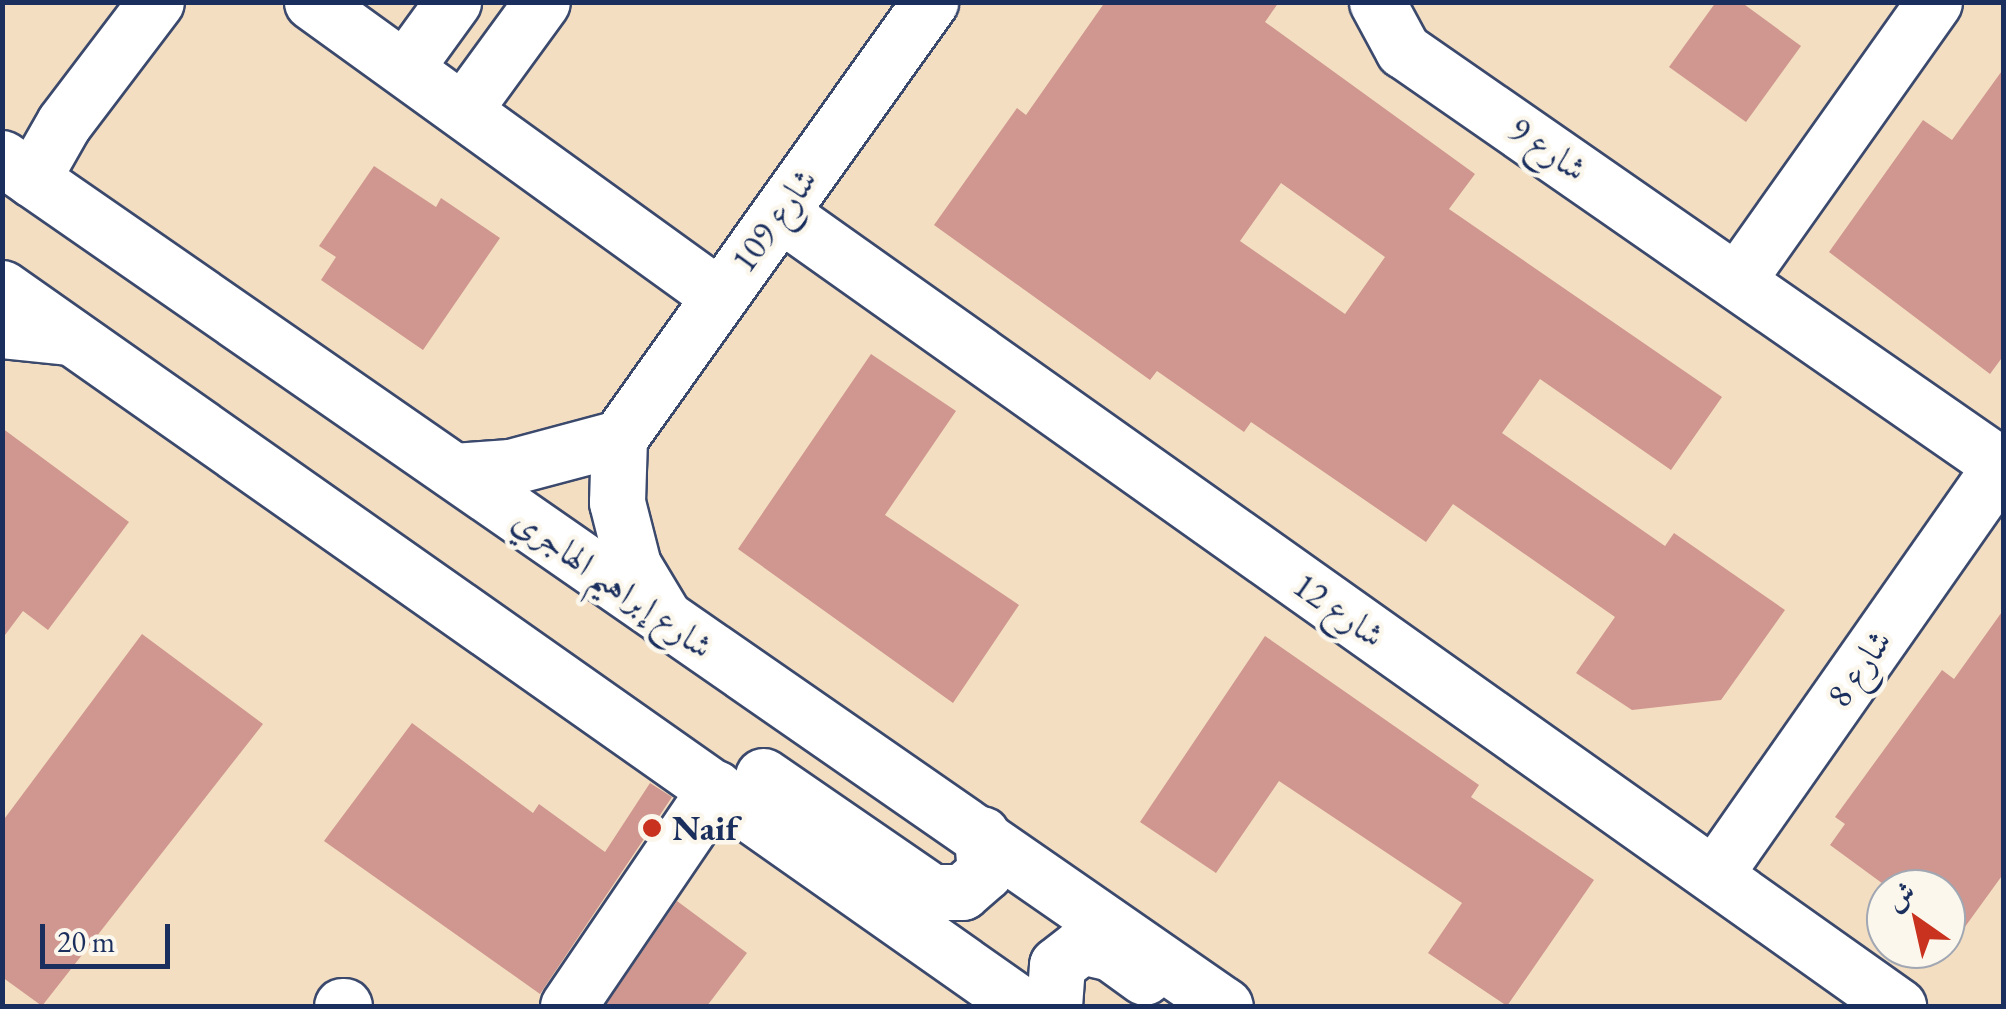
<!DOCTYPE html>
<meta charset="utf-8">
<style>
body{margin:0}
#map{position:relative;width:2006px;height:1009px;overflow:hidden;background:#f3dec1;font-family:"EB Garamond",Amiri,serif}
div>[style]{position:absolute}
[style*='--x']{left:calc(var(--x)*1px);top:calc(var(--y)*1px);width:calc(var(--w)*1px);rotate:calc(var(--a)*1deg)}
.building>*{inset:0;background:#cf978f}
.roads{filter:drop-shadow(2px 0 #3b496d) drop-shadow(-2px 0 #3b496d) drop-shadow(0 2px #3b496d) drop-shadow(0 -2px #3b496d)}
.minor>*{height:55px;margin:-27.5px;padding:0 27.5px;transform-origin:27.5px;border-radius:27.5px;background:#fff}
.major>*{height:55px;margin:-27.5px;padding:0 27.5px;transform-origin:27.5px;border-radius:27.5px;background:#fff}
.dots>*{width:28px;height:28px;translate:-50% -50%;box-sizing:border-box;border:5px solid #fbf7ec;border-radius:50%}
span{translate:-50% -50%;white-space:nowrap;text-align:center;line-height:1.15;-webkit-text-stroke:9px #fbf7ec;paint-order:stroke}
.street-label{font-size:35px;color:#1b2f5e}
.poi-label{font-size:35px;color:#1b2f5e;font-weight:700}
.left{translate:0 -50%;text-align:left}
.frame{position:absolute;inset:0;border:5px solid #1b2f5e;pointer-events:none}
.north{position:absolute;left:1866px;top:869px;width:100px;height:100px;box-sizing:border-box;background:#fbf7ec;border:2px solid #a1a7b3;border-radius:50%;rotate:326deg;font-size:28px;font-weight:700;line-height:40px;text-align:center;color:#1b2f5e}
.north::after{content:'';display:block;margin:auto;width:35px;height:45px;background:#c8321e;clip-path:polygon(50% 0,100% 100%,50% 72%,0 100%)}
.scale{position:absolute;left:40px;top:924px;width:130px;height:45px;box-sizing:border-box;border:5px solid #1b2f5e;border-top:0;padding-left:12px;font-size:30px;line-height:35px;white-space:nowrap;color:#1b2f5e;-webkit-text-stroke:8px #fbf7ec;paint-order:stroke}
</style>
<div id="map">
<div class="building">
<i style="clip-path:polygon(evenodd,1105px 2px,1279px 2px,1265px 22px,1475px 174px,1449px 209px,1722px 397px,1671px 470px,1540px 379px,1502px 433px,1665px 546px,1674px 533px,1785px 610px,1721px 700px,1632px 710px,1576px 673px,1615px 617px,1453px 504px,1426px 542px,1251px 422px,1244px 432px,1157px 371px,1150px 380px,934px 225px,1017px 108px,1026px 115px,1105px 2px,1281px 183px,1385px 257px,1345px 314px,1240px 241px,1281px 183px)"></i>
<i style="clip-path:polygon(1716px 2px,1741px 2px,1801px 46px,1746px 122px,1669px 67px)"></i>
<i style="clip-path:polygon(2004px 68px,2004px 355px,1990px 374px,1829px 252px,1923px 120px,1952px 140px)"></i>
<i style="clip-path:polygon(374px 166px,436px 207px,441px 198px,500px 238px,423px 350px,321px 280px,336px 257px,319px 246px)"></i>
<i style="clip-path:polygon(871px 354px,956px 411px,885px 515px,1019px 605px,953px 703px,738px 549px)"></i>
<i style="clip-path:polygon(2px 428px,129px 522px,48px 630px,23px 611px,2px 639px)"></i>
<i style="clip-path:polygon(2004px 609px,2004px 873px,1946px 953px,1946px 889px,1890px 889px,1830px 845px,1845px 824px,1835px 817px,1942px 670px,1954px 679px)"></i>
<i style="clip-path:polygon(142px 634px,263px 724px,42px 1006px,2px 977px,2px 822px)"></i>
<i style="clip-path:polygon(1265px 636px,1479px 785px,1471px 797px,1594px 880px,1507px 1006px,1428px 953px,1462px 903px,1279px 781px,1216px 873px,1140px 822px)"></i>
<i style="clip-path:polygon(412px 723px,533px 813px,539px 804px,605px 852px,650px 783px,672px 797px,540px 994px,324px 841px)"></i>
<i style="clip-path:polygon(677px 901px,747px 953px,707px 1006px,605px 1006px)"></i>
</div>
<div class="roads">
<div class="minor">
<i style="--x:312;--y:2;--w:502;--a:35.84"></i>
<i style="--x:1377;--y:2;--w:55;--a:61.6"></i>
<i style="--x:1403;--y:50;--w:728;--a:34.76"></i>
<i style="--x:405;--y:68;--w:82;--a:-54"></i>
<i style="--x:464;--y:109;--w:132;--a:-53.9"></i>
<i style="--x:32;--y:179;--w:64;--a:-60.3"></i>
<i style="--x:64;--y:123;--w:152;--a:-52.8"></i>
<i style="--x:780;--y:213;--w:1371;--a:35.35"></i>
<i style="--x:1738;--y:279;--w:339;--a:-54.7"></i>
<i style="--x:2;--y:330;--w:68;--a:5.9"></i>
<i style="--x:454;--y:471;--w:56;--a:-4.1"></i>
<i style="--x:510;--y:467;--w:113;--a:-14.9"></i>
<i style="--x:666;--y:620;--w:64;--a:-121"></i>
<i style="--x:633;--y:565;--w:65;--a:-104.3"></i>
<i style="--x:617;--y:502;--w:64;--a:-88.2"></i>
<i style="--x:619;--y:438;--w:536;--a:-54.5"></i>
<i style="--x:1714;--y:875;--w:505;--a:-54.99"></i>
<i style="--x:342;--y:1006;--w:2;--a:0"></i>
<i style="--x:568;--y:1006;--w:263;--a:-55.8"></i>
</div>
<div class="major">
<i style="--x:2;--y:158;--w:1488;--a:34.74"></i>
<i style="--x:2;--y:288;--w:1248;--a:35.12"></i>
<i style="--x:763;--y:776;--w:205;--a:34.5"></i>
<i style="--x:932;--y:892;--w:30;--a:0"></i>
<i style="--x:962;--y:892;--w:30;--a:-41"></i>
<i style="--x:985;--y:872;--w:38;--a:-95"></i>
<i style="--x:1054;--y:1006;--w:41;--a:-85.8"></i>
<i style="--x:1057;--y:965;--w:31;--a:-38"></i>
<i style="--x:1081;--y:946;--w:31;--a:13"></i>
<i style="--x:1111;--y:953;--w:41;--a:36"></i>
</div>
</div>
<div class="dots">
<i style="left:652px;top:828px;background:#c8321e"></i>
</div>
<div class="street-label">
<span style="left:1548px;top:149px;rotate:34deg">شارع 9</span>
<span style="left:774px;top:220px;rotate:-54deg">شارع 109</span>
<span style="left:613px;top:583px;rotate:35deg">شارع إبراهيم الهاجري</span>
<span style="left:1339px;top:610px;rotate:35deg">شارع 12</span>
<span style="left:1859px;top:668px;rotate:-55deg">شارع 8</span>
</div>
<div class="poi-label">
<span class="left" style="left:672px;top:828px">Naif</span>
</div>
<div class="frame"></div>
<div class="north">ش</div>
<div class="scale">20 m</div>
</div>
